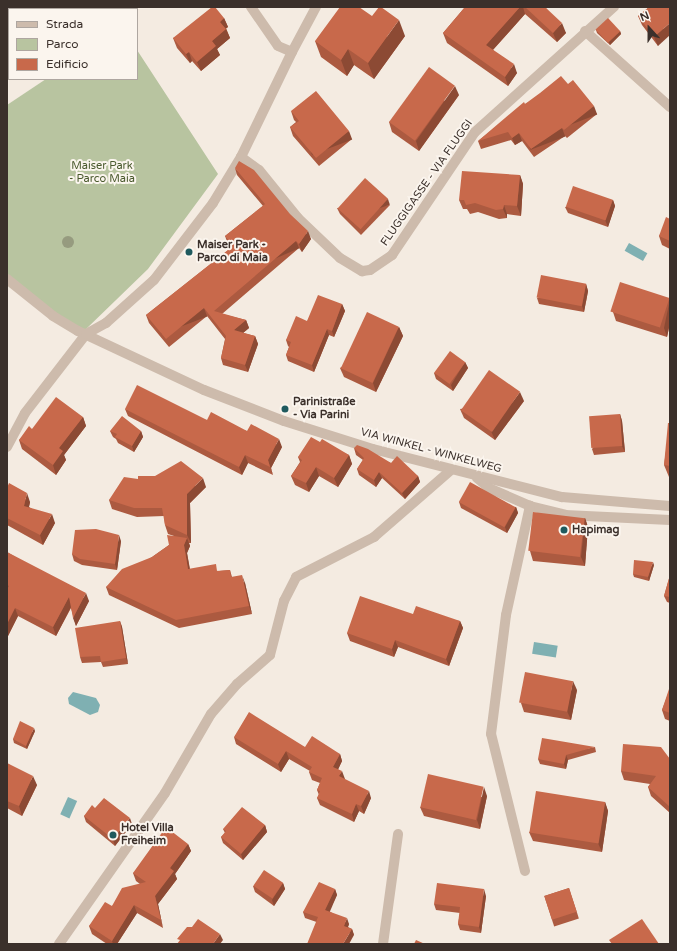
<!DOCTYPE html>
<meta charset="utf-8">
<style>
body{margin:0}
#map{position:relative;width:677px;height:951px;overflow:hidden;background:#f4ebe1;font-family:"Varela Round",sans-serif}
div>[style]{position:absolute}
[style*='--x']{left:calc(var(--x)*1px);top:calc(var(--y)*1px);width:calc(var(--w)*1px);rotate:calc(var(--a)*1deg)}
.green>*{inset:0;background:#b8c4a0}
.water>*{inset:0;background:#7fb0b2;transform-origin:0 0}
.minor>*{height:10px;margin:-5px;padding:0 5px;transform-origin:5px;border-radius:5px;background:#cdbbac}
.trees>*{width:12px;height:12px;margin:-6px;border-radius:50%;background:#969b7f}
.wall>*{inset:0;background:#ac5a40;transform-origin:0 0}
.shaded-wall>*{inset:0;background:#8c4a34;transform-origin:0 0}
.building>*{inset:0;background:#c8694b;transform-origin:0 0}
.dots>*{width:11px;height:11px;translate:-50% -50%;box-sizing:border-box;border:2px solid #fbf5ee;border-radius:50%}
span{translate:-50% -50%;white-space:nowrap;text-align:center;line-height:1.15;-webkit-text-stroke:4px #fbf5ee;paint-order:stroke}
.park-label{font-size:11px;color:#4a5a2e}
.street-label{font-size:11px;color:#3b302b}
.poi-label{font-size:11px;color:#3b302b;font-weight:700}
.left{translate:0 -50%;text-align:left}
.frame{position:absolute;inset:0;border:8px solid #3b302b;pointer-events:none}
.legend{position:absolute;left:8px;top:8px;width:130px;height:72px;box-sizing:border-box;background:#fbf5ee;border:1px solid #aea6a0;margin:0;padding:5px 7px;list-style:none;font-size:12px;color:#3b302b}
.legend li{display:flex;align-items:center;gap:8px;height:20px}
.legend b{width:20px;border:1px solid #aea6a0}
.north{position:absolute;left:629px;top:8px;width:40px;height:40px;-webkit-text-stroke:3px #fbf5ee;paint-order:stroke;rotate:339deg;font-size:11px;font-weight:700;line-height:16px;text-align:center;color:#3b302b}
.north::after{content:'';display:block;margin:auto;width:14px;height:18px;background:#3b302b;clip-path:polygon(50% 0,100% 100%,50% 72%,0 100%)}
</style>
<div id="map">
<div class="green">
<i style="clip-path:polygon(137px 50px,218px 174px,148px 269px,84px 331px,54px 313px,7px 275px,7px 105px,46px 79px,137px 79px)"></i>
</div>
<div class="water">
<i style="left:629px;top:243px;width:21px;height:9px;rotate:29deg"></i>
<i style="left:534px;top:642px;width:24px;height:12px;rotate:9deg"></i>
<i style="clip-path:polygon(73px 692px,96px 698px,100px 705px,98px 712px,90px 715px,69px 704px,68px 698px)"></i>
<i style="left:68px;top:797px;width:10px;height:19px;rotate:24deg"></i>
</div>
<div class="minor">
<i style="--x:251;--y:7;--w:47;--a:55.3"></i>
<i style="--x:278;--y:46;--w:15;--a:23"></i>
<i style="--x:585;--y:31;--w:114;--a:41.8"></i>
<i style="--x:241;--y:157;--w:22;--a:36"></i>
<i style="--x:259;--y:170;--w:62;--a:50.9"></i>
<i style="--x:298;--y:218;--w:58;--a:43.6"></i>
<i style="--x:340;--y:258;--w:26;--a:31"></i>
<i style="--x:362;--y:271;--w:8;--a:-7"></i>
<i style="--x:370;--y:270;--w:27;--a:-34"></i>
<i style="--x:392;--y:255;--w:148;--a:-56"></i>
<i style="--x:475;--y:132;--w:187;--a:-42"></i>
<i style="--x:7;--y:279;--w:59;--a:38.8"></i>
<i style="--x:53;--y:316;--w:29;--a:31"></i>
<i style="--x:78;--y:331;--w:139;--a:25.1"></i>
<i style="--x:204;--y:390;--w:86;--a:21.2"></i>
<i style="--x:284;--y:421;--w:93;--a:17.5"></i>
<i style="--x:373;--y:449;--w:195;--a:14.3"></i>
<i style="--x:562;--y:497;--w:108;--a:4.8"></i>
<i style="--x:7;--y:447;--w:38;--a:-62"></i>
<i style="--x:25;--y:413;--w:100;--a:-52.3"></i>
<i style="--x:86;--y:334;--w:23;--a:-29"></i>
<i style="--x:106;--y:323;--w:64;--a:-41.9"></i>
<i style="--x:154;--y:280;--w:97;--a:-52.5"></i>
<i style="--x:213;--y:203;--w:54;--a:-58.7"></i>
<i style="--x:241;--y:157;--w:117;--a:-64.1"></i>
<i style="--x:292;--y:52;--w:51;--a:-61.9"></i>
<i style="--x:477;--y:478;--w:16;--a:40"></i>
<i style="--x:489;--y:488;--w:45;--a:23.7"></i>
<i style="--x:530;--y:506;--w:36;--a:14"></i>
<i style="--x:565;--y:515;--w:105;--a:2.7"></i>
<i style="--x:525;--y:871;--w:141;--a:-103.9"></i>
<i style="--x:491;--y:734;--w:120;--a:-82.8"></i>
<i style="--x:506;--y:615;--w:112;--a:-77.6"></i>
<i style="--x:59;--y:944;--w:184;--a:-54.9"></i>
<i style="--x:165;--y:793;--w:91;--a:-59.8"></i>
<i style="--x:211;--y:714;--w:40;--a:-49"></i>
<i style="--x:237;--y:684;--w:44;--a:-41.3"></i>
<i style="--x:270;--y:655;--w:56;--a:-75.5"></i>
<i style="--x:284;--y:601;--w:27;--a:-63"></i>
<i style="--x:296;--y:577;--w:88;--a:-27.1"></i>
<i style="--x:374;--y:537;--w:102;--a:-41"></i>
<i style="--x:383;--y:944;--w:111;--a:-82.2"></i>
</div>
<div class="trees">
<i style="left:68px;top:242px"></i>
</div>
<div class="wall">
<i style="clip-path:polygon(86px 7px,109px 7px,109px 8px,108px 9px,87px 9px)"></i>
<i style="clip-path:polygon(465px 7px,545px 7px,566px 33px,557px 42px,525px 14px,493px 50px,517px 73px,508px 86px,447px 43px,443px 33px)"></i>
<i style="clip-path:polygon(648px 7px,670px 7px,658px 46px,642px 25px,638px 16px,648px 8px)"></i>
<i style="clip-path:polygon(224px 18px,228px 27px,226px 28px,230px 38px,217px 49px,220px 55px,201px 71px,192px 61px,190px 63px,177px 48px,173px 38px)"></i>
<i style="clip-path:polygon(596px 30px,620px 31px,621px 34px,610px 45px,597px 33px)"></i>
<i style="clip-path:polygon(405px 36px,374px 79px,354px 65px,347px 76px,321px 57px,315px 41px)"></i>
<i style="clip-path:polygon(568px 84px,597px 114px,567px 138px,565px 136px,534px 157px,522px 141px,515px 145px,511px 140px,481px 149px,478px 141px,525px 104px)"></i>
<i style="clip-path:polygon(459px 95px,419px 151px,392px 132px,389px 122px)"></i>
<i style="clip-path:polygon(291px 111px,352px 139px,319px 166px,293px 136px,290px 127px,296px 122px,294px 120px)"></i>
<i style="clip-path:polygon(235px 168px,311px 239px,302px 252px,299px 248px,222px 314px,246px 320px,249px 328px,243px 333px,255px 336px,258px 344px,248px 372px,223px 365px,221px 358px,225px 339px,207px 316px,169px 347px,149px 323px,146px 315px,231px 248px,228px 244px,225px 236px,263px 206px,237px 175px)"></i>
<i style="clip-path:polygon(520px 175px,523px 184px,521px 216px,507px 214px,507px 218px,499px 219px,478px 212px,470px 214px,467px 209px,463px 209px,459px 200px)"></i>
<i style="clip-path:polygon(613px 200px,615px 206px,608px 227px,568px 213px,565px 207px)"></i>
<i style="clip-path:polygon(390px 205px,361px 235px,340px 214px,337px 208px)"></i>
<i style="clip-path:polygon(670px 219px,670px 249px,662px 245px,659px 236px)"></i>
<i style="clip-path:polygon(586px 284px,588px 291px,584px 312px,539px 304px,537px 298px)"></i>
<i style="clip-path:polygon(670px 298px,670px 323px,667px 337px,616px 321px,613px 312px)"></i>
<i style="clip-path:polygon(342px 304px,345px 311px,334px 337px,329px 335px,314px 372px,288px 361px,286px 355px,289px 347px,288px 346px,286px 340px,307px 321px)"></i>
<i style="clip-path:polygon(399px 327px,403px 336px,376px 392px,344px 377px,340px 368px)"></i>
<i style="clip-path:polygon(465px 362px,468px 368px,453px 391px,436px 379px,434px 373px)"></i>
<i style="clip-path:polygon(524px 401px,495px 440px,464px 418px,460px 409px)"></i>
<i style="clip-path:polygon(125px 409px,207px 420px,247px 431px,282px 447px,271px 468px,273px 475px,248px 463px,242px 475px,128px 416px)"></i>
<i style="clip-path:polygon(620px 414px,622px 421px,625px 452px,594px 455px,592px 449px)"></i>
<i style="clip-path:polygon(83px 417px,86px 426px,64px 455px,66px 460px,56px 475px,22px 449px,19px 440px,32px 429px)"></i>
<i style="clip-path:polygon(670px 423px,670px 477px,669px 477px,664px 465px)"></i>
<i style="clip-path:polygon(110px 431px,141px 431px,143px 437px,134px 452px,118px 443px,116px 439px,113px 437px)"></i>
<i style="clip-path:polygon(320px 442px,349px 455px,352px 464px,338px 487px,319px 476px,309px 492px,295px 485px,291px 476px,300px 462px,298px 457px)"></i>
<i style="clip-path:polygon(354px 448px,391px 463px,418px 476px,420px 482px,405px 499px,382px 478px,376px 487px,359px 475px,357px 469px,363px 460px,356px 455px)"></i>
<i style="clip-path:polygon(138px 479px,206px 487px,190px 503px,191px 543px,189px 543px,190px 546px,187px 553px,190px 569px,219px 571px,230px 570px,232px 577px,245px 583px,252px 614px,179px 628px,109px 595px,106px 587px,152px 557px,169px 545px,174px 536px,168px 534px,165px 525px,164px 516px,137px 517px,112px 509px,109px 500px)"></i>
<i style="clip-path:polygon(7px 488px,30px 502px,29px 507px,55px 523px,43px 545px,7px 525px)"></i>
<i style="clip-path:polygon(459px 502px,516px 507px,518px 513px,507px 533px,461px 508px)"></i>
<i style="clip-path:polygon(585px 518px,588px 527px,585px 566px,533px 561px,530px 551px)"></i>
<i style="clip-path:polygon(121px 541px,117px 570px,82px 565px,74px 561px,72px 554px)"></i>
<i style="clip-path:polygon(7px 552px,89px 601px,76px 626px,71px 608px,56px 636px,18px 616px,7px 638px)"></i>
<i style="clip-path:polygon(654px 565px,649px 581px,634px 577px,633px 574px)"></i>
<i style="clip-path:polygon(670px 575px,670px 603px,667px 602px,664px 596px)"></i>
<i style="clip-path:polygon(413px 614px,460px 621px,463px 628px,449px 666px,398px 647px,394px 657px,350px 641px,347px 633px)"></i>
<i style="clip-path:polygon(120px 621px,122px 627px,128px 664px,103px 667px,101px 662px,82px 663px,80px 657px)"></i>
<i style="clip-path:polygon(670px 689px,670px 721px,665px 719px,662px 710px)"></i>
<i style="clip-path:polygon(577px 690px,571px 720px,524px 712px,521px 703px)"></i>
<i style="clip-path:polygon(35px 731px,27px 749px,14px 743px,13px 739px)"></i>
<i style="clip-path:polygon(234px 737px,305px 747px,340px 754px,342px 761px,338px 769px,344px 779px,371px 798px,364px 814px,359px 811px,354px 822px,320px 805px,317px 798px,319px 795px,317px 790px,320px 783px,312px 780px,309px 772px,310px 771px,289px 759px,281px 772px,236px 744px)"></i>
<i style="clip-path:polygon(595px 747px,596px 752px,568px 760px,566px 769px,540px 764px,538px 759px)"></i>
<i style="clip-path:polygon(670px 759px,670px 813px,651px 796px,648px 787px,650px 784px,624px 780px,621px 771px)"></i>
<i style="clip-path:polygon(7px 763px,37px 785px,22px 816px,7px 808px)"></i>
<i style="clip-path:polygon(487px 796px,480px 829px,424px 816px,420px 807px)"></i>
<i style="clip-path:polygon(605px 802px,608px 811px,602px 852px,533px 841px,529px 832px)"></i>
<i style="clip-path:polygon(95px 808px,132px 824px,115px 846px,86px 822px,84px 816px)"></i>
<i style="clip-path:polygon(265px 825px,267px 832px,243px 860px,223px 843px,221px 837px,225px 833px,223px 829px)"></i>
<i style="clip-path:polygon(188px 844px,191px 851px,175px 874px,177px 879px,158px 904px,163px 928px,137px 913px,117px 944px,107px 944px,92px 934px,89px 926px,112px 906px,140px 884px,136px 881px,133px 873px)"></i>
<i style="clip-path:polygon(283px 883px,285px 889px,274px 906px,255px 892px,253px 886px)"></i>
<i style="left:569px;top:888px;width:32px;height:26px;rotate:72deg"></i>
<i style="clip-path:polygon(335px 889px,337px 895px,329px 911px,349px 924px,348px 927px,352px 929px,354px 935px,305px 918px,303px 912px)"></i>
<i style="clip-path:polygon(486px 896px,481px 933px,460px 930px,458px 924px,460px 913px,436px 910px,434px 904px)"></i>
</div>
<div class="shaded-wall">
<i style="clip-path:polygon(7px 7px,37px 7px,33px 9px,9px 9px,9px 25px,7px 27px)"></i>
<i style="clip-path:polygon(49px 7px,61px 7px,57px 9px,50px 9px)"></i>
<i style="clip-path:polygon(87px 7px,92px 7px,93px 9px,88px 9px)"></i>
<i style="clip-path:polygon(94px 7px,109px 7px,109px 8px,108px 9px,95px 9px)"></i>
<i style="clip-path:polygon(520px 7px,523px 7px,525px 14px,489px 54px,486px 45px)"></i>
<i style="clip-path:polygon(224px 18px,228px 27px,223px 31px,220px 22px)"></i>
<i style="clip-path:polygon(399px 20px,405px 36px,374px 79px,368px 63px)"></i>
<i style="clip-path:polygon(562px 23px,566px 33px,557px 42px,553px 33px)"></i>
<i style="clip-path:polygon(670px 23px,670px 35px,658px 46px,654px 37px)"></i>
<i style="clip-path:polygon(226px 29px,230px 38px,217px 49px,220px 55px,201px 71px,197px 62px,212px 41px)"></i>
<i style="clip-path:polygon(620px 31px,621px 34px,610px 45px,609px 42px)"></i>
<i style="clip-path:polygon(348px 49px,354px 65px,347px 76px,341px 60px)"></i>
<i style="clip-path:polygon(189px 52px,192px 61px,190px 63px,186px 54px)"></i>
<i style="clip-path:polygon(514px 64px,517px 73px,508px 86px,505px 77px)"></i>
<i style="clip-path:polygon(455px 86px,459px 95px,419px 151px,416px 141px)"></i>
<i style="left:594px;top:106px;width:9px;height:38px;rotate:69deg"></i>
<i style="left:562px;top:128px;width:9px;height:37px;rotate:69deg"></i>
<i style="left:349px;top:131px;width:9px;height:43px;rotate:69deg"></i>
<i style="clip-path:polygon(519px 133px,522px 141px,515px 145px,512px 138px)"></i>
<i style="clip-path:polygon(520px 175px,523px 184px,521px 216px,517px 206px)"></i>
<i style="left:388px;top:199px;width:6px;height:42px;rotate:72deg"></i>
<i style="clip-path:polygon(613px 200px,615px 206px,608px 227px,605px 220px)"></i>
<i style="clip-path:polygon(504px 205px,507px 214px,507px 218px,503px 209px)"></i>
<i style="clip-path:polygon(308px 231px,311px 239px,302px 252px,299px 244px)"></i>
<i style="left:296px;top:241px;width:8px;height:108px;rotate:67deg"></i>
<i style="clip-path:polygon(586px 284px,588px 291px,584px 312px,582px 306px)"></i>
<i style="clip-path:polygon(670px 299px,670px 323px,667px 337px,664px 328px)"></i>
<i style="clip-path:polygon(342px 304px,345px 311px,334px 337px,332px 331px)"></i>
<i style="left:204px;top:308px;width:9px;height:49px;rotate:69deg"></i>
<i style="clip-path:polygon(246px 320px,249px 328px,237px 338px,234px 330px)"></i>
<i style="clip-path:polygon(399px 327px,403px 336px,376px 392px,373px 383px)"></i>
<i style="clip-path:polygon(327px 329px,329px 335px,314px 372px,312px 365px)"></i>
<i style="clip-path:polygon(255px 336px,258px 344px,248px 372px,245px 365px)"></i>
<i style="clip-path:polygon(465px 362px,468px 368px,453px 391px,451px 385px)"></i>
<i style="clip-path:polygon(520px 392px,524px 401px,495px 440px,491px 431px)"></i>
<i style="clip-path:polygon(620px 414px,622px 421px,625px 452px,622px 446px)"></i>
<i style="clip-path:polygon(83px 417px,86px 426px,64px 455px,66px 460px,56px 475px,53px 465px,59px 448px)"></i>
<i style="clip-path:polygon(141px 431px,143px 437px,134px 452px,132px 446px)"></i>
<i style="clip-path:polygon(279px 439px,282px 447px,271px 468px,273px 475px,268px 460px)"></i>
<i style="clip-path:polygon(245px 455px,248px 463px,242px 475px,239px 467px)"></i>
<i style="clip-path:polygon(349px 455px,352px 464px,338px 487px,334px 478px)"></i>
<i style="clip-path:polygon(316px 467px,319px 476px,309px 492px,306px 483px)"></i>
<i style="clip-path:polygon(379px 472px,382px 478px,376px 487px,374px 480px)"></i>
<i style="clip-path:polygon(418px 476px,420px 482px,405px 499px,402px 493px)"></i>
<i style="clip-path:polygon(203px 478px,206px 487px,190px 503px,191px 543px,187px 535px,187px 494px)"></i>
<i style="clip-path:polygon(27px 493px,30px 502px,27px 515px,24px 506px)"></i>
<i style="clip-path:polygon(516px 507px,518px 513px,507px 533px,505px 527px)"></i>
<i style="clip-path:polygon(52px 514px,55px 523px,43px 545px,40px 535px)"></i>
<i style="clip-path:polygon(585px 518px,588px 527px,585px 566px,581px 557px)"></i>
<i style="clip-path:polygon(119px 535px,121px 541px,117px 570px,115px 564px)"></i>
<i style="clip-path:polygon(187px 538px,190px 546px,187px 553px,191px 577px,188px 569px,184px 545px)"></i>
<i style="clip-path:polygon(653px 562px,654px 565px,649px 581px,648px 577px)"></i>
<i style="clip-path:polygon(242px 575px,245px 583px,252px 614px,249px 606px)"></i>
<i style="clip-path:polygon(86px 593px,89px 601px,76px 626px,73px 618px)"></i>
<i style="clip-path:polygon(69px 597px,72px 605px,56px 636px,53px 627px)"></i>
<i style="clip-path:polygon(15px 608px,18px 616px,7px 638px,7px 624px)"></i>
<i style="clip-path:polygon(120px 621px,122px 627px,128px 664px,126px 658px)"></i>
<i style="clip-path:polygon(460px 621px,463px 628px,449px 666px,446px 659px)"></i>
<i style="clip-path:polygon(395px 640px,398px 647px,394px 657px,392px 649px)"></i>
<i style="clip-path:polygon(573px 681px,577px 690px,571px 720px,567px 711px)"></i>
<i style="clip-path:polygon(34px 728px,35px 731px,27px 749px,26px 746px)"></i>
<i style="clip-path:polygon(286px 751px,289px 759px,281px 772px,278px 764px)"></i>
<i style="clip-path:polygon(340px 754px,342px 761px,336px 774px,333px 767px)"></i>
<i style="clip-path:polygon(566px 755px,568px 760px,566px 769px,564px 764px)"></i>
<i style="clip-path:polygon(342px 771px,345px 779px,342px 784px,339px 776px)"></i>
<i style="clip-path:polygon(33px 776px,37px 785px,22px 816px,19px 806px)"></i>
<i style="clip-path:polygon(484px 787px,487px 796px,480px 829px,477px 820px)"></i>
<i style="clip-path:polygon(369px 791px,371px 798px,364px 814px,361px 806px)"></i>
<i style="clip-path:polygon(605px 802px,608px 811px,602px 852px,598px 843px)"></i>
<i style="clip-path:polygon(356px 804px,359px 811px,354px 822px,352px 814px)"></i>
<i style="clip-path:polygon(130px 818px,132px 824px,115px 846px,113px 839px)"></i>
<i style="clip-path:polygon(265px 825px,267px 832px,243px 860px,241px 854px)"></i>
<i style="clip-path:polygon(188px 844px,191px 851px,175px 874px,177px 879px,158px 904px,163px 928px,155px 896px,170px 868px)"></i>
<i style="clip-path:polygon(283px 883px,285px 889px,274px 906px,272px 900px)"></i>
<i style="clip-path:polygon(335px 889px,337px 895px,328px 916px,325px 910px)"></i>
<i style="clip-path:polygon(484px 889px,486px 896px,481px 933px,479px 927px)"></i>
<i style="clip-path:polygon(134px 905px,137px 913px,117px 944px,113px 944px,112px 941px)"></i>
<i style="clip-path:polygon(347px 918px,349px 924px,346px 932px,344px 926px)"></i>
<i style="clip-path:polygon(352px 929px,354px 935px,349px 944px,343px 944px)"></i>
<i style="clip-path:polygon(220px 934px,223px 940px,220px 944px,213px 944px)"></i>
</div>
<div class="building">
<i style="clip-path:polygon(212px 7px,215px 7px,224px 18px,220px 22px,226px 29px,212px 41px,216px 46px,197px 62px,189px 52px,186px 54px,173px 38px)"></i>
<i style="clip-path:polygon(340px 7px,359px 7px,372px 16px,379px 7px,381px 7px,399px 20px,368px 63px,348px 49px,341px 60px,315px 41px)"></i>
<i style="clip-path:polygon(465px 7px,520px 7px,486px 45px,514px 64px,505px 77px,443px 33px)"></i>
<i style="clip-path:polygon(525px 7px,545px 7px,562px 23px,553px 33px)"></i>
<i style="clip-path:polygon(649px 7px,670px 7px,670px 23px,654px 37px,638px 16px)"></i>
<i style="left:608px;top:18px;width:18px;height:17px;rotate:47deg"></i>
<i style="left:429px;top:67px;width:32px;height:68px;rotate:36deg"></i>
<i style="clip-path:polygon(561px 76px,568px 84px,573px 80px,594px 106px,564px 130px,562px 128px,531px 149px,519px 133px,512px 138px,508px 132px,478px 141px,524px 102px,525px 104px,540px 93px)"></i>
<i style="clip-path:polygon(316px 91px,349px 131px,316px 158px,290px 127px,299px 121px,291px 111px)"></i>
<i style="clip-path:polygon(239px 161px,254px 170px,290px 214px,308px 231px,299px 244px,296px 241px,214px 311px,246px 320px,234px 330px,255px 336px,245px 365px,221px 358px,226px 336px,204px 308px,166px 339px,146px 315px,233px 246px,225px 236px,265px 204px,235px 168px)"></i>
<i style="clip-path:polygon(462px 171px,520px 175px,517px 206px,504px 205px,503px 209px,496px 210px,475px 203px,466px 205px,464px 200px,459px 200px)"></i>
<i style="left:365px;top:178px;width:31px;height:41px;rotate:42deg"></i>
<i style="left:573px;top:186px;width:42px;height:22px;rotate:19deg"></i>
<i style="clip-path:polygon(666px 217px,670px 219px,670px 241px,659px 236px)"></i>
<i style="left:541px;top:275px;width:46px;height:23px;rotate:11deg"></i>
<i style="left:620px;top:282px;width:52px;height:31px;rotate:18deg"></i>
<i style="clip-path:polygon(318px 295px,342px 304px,332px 331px,327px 329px,312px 365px,286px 355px,291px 342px,286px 340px,296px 316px,307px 321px)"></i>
<i style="left:367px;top:312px;width:35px;height:62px;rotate:25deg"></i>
<i style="left:450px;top:351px;width:19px;height:27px;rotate:36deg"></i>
<i style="left:489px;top:370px;width:38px;height:49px;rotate:35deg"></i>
<i style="clip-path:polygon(137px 385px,207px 420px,211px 412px,247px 431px,251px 424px,279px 439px,268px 460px,270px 467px,245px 455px,239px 467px,125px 409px)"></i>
<i style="clip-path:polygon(56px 397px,83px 417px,59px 448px,63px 451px,53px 465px,19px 440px,29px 426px,32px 429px)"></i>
<i style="left:620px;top:414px;width:32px;height:31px;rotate:86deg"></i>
<i style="clip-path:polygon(122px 416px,141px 431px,132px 446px,115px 437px,117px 434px,110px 431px)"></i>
<i style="clip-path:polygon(668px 423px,670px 423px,670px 466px,664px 465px)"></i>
<i style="clip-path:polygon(311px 437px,320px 442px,322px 439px,349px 455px,334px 478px,316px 467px,306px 483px,291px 476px,302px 460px,298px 457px)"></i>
<i style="clip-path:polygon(357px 445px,368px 449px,391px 463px,397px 456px,418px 476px,402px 493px,379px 472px,374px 480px,357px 469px,364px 458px,354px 448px)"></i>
<i style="clip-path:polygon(181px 461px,203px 478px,187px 494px,187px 535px,165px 525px,162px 508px,134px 508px,109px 500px,124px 477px,138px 479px,138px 476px,155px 476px)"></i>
<i style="left:470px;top:482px;width:52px;height:23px;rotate:29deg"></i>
<i style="clip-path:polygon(9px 483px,27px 493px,24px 506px,52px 514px,40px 535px,7px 518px,7px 488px)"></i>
<i style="left:533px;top:512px;width:52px;height:39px;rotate:7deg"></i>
<i style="clip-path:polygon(96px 529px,119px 535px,115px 564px,80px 559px,72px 554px,75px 530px)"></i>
<i style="clip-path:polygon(167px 535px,187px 538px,184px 545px,188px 569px,216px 564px,217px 571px,230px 570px,231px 577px,242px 575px,249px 606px,176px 620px,106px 587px,122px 569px,152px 557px,169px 545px)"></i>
<i style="clip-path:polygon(7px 552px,86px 593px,73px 618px,69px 597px,53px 627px,15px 608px,7px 624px,7px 589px,9px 586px,7px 585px)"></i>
<i style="clip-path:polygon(634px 560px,653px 562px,648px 577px,633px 574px)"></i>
<i style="clip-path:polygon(670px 575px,670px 597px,664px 596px)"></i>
<i style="clip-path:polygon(360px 596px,413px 614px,416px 606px,460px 621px,446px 659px,395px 640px,392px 649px,347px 633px)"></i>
<i style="clip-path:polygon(120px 621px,126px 658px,101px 662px,100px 656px,80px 657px,75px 628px)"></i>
<i style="left:525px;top:672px;width:49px;height:31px;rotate:11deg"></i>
<i style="clip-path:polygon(669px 689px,670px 689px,670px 713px,662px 710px)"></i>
<i style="clip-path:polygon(249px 712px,305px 747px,312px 736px,340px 754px,333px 767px,342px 771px,339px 776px,369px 791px,361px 806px,356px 804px,352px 814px,317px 798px,320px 791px,317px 790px,322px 778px,309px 772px,312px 767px,286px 751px,278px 764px,234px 737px)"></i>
<i style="clip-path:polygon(20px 721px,34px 728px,26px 746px,13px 739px)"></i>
<i style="clip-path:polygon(542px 738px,595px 747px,566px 755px,564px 764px,538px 759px)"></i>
<i style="clip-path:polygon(623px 744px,661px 747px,670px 759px,670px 807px,648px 787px,656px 776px,621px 771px)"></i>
<i style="clip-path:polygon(7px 763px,33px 776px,19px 806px,7px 801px)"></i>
<i style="left:428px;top:774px;width:57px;height:34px;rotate:13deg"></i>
<i style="left:536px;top:791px;width:70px;height:42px;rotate:9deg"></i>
<i style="clip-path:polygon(104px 798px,130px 818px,113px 839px,84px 816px,92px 805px,95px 808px)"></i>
<i style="clip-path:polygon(242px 807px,265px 825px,241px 854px,221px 837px,226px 831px,223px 829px)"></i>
<i style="clip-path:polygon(166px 827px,188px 844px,170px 868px,174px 871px,155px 896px,161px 920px,134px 905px,112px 941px,89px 926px,105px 902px,112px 906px,122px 888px,146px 882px,133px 873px)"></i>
<i style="left:264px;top:870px;width:23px;height:19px;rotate:34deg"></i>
<i style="clip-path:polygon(319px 882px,335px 889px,325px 910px,347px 918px,344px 926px,352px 929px,343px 944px,307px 944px,318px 917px,303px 912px)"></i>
<i style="clip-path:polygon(437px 883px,484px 889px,479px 927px,458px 924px,460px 907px,434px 904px)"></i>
<i style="left:569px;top:888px;width:25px;height:26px;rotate:72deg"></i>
<i style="clip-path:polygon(198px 919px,220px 934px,213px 944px,177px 944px,180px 940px,177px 939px,187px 927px,192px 927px)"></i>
<i style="clip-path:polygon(642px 919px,659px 944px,612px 944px,609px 940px)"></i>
<i style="clip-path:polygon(416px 940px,425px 944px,414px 944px)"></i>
</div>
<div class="dots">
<i style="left:189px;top:252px;background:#1f5a5e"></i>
<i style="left:285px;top:409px;background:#1f5a5e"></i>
<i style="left:564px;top:530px;background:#1f5a5e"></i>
<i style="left:113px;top:835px;background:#1f5a5e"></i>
</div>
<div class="park-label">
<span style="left:102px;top:173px">Maiser Park<br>- Parco Maia</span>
</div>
<div class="street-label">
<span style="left:427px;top:183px;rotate:-55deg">FLUGGIGASSE - VIA FLUGGI</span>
<span style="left:431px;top:451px;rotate:15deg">VIA WINKEL - WINKELWEG</span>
</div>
<div class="poi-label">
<span class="left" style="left:197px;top:252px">Maiser Park -<br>Parco di Maia</span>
<span class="left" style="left:293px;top:409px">Parinistraße<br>- Via Parini</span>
<span class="left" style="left:572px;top:530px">Hapimag</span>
<span class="left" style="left:121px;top:835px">Hotel Villa<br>Freiheim</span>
</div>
<div class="frame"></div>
<ul class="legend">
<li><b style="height:5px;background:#cdbbac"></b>Strada</li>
<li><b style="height:11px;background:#b8c4a0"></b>Parco</li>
<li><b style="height:11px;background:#c8694b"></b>Edificio</li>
</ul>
<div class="north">N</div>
</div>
